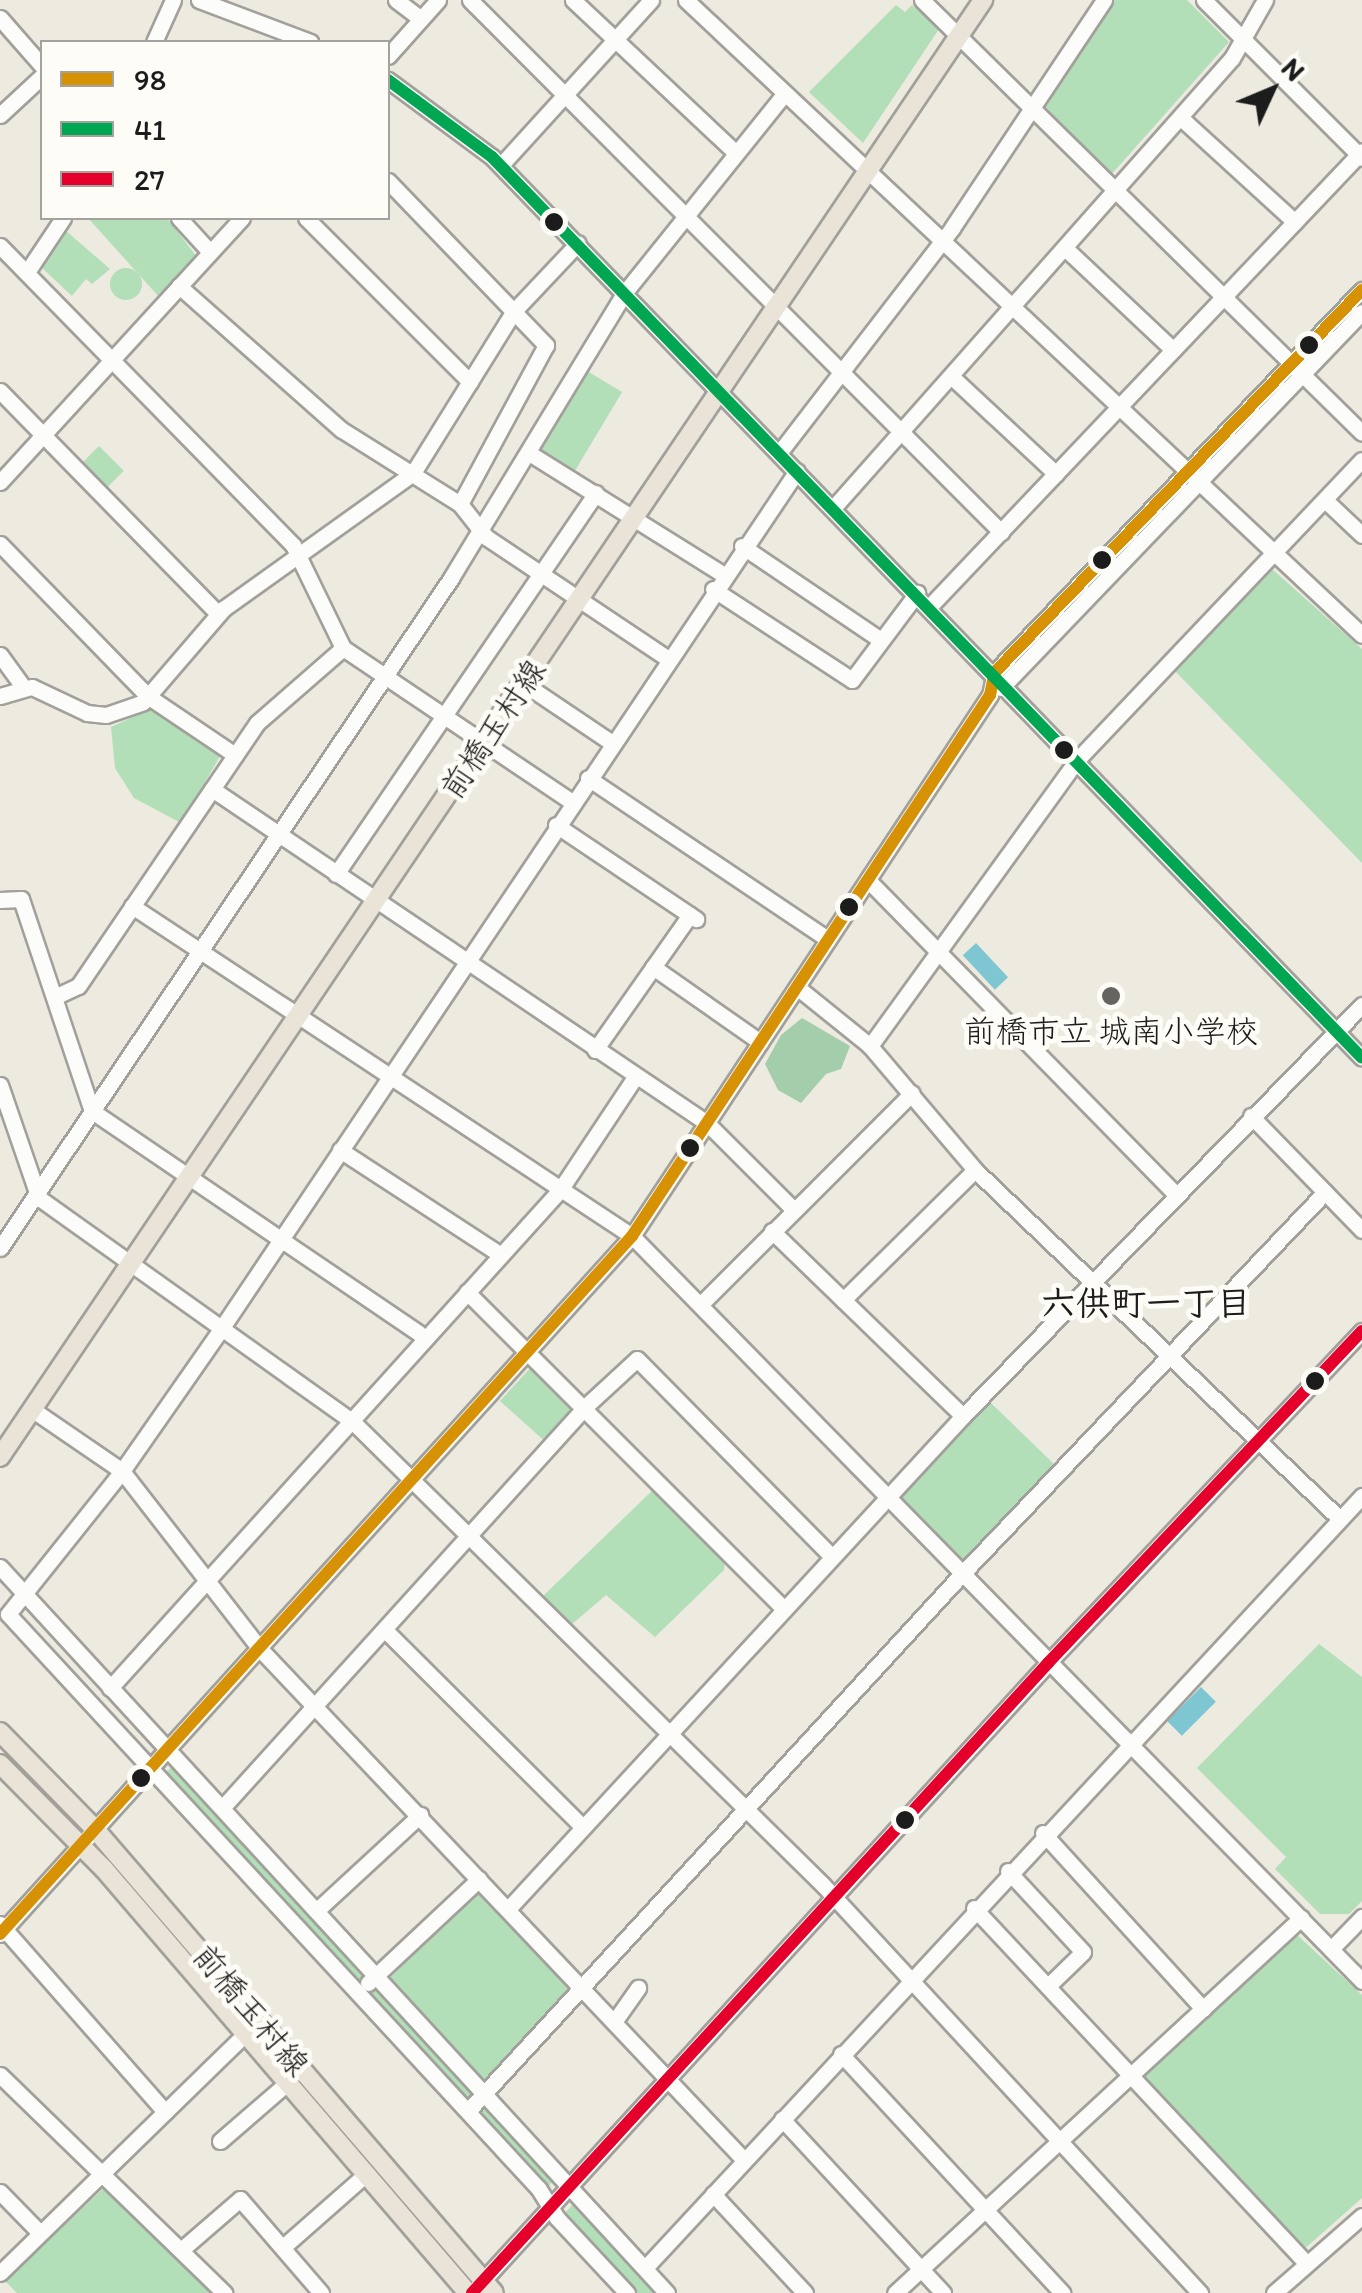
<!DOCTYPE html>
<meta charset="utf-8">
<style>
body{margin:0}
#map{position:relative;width:1362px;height:2293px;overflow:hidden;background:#edeae0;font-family:Itim,"Klee One",sans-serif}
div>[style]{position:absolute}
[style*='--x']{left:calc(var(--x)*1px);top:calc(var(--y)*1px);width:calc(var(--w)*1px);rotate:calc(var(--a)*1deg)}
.green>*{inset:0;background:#b2deb8;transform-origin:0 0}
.round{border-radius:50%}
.forest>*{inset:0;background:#a4cdab}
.water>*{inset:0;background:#7fc6d3;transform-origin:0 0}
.roads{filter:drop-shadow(2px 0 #a2a09a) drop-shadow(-2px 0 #a2a09a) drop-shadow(0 2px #a2a09a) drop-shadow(0 -2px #a2a09a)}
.minor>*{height:15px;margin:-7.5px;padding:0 7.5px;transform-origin:7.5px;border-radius:7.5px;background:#fcfcfa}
.major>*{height:18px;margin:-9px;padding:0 9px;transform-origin:9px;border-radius:9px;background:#eae3d8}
.bus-1>*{height:12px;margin:-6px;padding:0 6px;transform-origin:6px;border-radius:6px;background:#d69104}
.bus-2>*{height:12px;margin:-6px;padding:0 6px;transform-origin:6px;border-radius:6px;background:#00a651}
.bus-3>*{height:12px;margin:-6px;padding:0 6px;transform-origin:6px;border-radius:6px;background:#e4002b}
.dots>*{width:28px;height:28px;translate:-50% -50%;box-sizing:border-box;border:5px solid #fdfcf7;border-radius:50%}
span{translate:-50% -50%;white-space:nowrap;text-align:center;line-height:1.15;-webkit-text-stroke:10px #fdfcf7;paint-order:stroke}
.street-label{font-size:32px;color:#1c1c1c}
.poi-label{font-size:32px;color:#1c1c1c}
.neighbourhood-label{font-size:35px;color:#1c1c1c;font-weight:700}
.legend{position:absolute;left:40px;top:40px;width:350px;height:180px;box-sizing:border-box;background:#fdfcf7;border:2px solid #a3a29f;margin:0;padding:12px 18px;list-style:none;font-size:30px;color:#1c1c1c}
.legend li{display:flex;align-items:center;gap:20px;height:50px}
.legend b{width:50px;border:2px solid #a3a29f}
.north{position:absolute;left:1222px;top:40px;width:100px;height:100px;-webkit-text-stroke:8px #fdfcf7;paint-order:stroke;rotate:46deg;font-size:28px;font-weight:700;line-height:40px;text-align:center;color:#1c1c1c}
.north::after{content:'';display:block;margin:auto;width:35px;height:45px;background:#1c1c1c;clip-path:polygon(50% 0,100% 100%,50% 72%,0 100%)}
</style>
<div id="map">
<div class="green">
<i style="clip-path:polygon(1113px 0,1187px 0,1229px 42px,1110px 176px,1043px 104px)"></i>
<i style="clip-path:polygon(896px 5px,905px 12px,912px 5px,939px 29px,863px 143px,809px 92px)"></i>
<i style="clip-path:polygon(88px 218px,167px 218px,197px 257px,160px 298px)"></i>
<i style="clip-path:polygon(65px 230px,110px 269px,92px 284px,86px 279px,72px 296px,41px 267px)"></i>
<i class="round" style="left:110px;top:268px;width:32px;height:32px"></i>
<i style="left:587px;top:371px;width:41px;height:94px;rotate:31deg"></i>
<i style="left:99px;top:446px;width:35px;height:31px;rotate:45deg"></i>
<i style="clip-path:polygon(1272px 569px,1362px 649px,1362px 863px,1174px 670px)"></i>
<i style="clip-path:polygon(154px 707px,222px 753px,181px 823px,134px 798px,115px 768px,111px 727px)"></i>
<i style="clip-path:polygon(533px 1365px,573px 1407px,548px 1444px,500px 1401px)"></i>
<i style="clip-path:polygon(990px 1402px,1058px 1468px,967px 1564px,960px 1564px,901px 1505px,905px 1491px)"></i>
<i style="clip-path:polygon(654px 1489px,725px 1561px,724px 1570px,655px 1637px,606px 1595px,571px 1625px,542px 1597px)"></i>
<i style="clip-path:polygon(1319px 1644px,1362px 1677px,1362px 1901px,1349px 1914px,1320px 1914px,1275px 1869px,1286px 1857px,1197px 1768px)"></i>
<i style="clip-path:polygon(174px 1765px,367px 1974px,361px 1984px,164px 1774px)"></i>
<i style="clip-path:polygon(475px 1893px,482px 1894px,569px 1987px,570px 1995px,489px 2082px,482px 2082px,388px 1980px)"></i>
<i style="clip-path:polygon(1294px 1932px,1362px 1995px,1362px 2198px,1302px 2251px,1143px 2078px)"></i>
<i style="left:375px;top:1987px;width:146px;height:12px;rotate:46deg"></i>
<i style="clip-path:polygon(485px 2105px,555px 2179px,546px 2189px,481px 2118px)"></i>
<i style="clip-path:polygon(105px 2187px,215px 2293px,17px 2293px,4px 2280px)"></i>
<i style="clip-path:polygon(576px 2201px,660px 2293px,633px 2293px,562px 2216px)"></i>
</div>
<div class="forest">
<i style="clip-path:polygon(802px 1018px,850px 1046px,841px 1069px,826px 1074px,801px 1103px,778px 1090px,765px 1064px,781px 1035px)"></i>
</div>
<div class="water">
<i style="left:976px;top:943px;width:47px;height:18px;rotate:47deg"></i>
<i style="left:1201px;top:1687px;width:21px;height:48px;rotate:45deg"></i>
</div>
<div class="roads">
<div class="minor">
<i style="--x:199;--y:0;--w:119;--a:20.7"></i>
<i style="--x:396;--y:0;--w:31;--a:37"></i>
<i style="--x:470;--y:0;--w:752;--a:45.05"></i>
<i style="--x:573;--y:0;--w:222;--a:43.2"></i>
<i style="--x:686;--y:0;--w:927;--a:43.21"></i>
<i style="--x:922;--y:0;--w:617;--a:44.54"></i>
<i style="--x:1204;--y:0;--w:223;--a:45"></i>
<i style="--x:0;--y:18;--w:64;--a:48.8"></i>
<i style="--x:154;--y:42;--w:46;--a:-65.7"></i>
<i style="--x:388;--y:56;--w:75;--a:-48.2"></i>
<i style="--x:388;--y:80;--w:129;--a:36.5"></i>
<i style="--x:492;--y:157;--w:1252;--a:46"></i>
<i style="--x:0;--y:115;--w:57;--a:-42.9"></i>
<i style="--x:1181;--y:118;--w:154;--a:42.4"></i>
<i style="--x:501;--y:165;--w:223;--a:-47.7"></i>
<i style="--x:388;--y:181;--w:228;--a:46.1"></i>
<i style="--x:546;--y:345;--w:181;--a:118.4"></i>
<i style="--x:179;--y:218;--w:46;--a:47.6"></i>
<i style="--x:306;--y:218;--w:232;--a:45"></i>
<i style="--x:0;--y:246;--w:419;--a:45.6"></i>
<i style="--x:293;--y:545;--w:114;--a:64.1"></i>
<i style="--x:343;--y:648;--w:114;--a:138.9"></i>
<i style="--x:257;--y:723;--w:318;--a:124.2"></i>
<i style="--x:78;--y:986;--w:26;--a:155"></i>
<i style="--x:1066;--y:249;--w:147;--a:43.3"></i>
<i style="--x:27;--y:272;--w:65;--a:-56.3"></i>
<i style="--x:179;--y:286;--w:217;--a:41.5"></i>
<i style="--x:342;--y:430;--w:139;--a:32.1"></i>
<i style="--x:460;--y:504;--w:42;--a:51.8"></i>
<i style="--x:486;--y:537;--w:219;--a:33.8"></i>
<i style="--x:952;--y:377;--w:142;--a:43"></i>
<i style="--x:0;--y:391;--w:312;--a:45.6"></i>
<i style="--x:529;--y:453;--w:229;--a:32"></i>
<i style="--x:779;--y:453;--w:284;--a:-52.4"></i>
<i style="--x:952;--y:228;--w:274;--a:-56.3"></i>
<i style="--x:0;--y:482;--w:358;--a:-47.5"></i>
<i style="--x:1325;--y:500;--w:51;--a:43.4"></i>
<i style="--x:834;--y:507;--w:600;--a:-48.45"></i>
<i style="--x:1232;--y:58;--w:67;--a:-60.4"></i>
<i style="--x:0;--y:544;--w:214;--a:45.8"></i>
<i style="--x:149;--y:697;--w:104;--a:34"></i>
<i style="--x:742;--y:546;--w:168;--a:34.1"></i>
<i style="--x:713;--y:589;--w:166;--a:33.2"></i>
<i style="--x:852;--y:680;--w:109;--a:-53.2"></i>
<i style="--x:930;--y:606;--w:627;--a:-46.49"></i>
<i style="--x:343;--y:648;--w:276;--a:33.9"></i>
<i style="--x:0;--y:655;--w:41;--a:54"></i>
<i style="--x:523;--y:683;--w:107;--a:34"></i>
<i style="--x:1001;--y:688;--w:521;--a:-46.17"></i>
<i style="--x:0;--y:696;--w:33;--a:-16"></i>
<i style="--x:32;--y:687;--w:61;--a:25.3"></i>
<i style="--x:87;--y:713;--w:19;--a:6"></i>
<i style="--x:106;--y:715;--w:39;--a:-19"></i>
<i style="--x:143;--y:702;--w:123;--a:-49.3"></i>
<i style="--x:223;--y:609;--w:234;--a:-35.6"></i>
<i style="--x:413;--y:473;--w:191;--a:-58.1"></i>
<i style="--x:514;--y:311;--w:93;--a:-46.7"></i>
<i style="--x:588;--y:778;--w:289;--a:33.9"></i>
<i style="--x:212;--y:789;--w:597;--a:34.01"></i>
<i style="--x:707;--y:1123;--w:123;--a:45"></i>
<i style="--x:556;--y:825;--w:169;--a:33.9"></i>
<i style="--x:336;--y:874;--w:461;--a:-55.7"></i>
<i style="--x:868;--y:880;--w:441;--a:45.6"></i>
<i style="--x:0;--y:900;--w:21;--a:-3"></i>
<i style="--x:21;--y:899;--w:224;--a:71.5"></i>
<i style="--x:92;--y:1111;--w:395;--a:34.2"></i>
<i style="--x:132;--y:906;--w:599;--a:33.42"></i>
<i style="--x:632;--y:1236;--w:1043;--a:45.58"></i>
<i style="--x:653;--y:967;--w:131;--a:35"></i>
<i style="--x:797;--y:987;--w:94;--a:38.9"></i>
<i style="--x:870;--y:1046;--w:162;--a:49.7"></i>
<i style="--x:975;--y:1170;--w:505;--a:43.72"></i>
<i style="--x:870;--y:1046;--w:354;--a:-54.1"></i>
<i style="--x:1078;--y:759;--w:412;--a:-46.5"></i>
<i style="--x:595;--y:1050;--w:165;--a:-54.9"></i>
<i style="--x:0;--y:1085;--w:120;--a:71"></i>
<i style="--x:39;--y:1198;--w:384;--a:35.5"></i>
<i style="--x:352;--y:1421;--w:661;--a:44.57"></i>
<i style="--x:823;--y:1885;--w:556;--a:47.26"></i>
<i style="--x:1251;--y:1116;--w:159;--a:45.8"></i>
<i style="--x:340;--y:1150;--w:192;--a:33.1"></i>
<i style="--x:772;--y:1231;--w:266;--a:44.1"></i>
<i style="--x:0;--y:1248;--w:808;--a:-56.05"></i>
<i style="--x:451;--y:578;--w:335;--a:-58.7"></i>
<i style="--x:625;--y:292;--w:255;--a:-51.2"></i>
<i style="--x:467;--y:1292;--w:447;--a:45"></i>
<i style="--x:843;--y:1300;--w:185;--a:-44.6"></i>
<i style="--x:701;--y:1304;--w:298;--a:-45"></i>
<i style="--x:33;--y:1410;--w:108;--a:34.4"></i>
<i style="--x:122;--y:1471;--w:225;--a:52.2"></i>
<i style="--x:260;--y:1649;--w:704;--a:46.55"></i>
<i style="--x:0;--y:1567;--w:986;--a:47.43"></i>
<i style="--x:385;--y:1630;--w:279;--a:44.9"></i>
<i style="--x:110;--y:1688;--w:671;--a:-47.9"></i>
<i style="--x:560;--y:1190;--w:136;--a:-56.4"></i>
<i style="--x:222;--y:1808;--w:542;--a:-47.84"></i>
<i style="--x:586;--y:1406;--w:69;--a:-42.7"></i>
<i style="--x:637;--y:1359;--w:276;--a:45.4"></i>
<i style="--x:1043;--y:1833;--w:238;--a:47.7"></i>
<i style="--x:1008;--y:1871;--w:110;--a:47.2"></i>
<i style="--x:1083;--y:1952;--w:49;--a:135.8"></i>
<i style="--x:974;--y:1908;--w:487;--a:46.9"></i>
<i style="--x:508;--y:1909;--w:671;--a:-47.3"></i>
<i style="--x:963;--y:1416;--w:573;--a:-45.85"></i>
<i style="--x:316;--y:1911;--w:142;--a:-42.7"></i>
<i style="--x:0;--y:1924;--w:250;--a:48.7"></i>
<i style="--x:0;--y:1934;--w:942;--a:-47.84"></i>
<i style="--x:632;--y:1236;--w:649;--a:-56.51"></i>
<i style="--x:990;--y:695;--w:24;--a:-78"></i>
<i style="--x:995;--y:672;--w:530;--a:-46.15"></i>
<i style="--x:1331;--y:1949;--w:45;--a:-45.9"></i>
<i style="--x:368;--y:1983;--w:152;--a:-43.1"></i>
<i style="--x:614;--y:2022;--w:42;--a:-54.8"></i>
<i style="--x:841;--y:2054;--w:326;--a:47.2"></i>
<i style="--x:0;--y:2075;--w:313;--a:44.2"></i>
<i style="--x:468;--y:2111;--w:727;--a:-47.4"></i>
<i style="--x:960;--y:1576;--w:530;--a:-46.45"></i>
<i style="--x:782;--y:2119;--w:237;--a:47.2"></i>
<i style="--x:220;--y:2141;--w:90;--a:-40.9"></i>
<i style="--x:0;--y:2192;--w:57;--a:45.7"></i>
<i style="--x:713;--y:2194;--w:135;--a:47.1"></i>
<i style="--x:283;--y:2247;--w:111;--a:-41.3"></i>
<i style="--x:181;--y:2250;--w:78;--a:-40.8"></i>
<i style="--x:240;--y:2199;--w:124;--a:49.2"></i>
<i style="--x:645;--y:2268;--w:1054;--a:-47.12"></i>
<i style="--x:0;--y:2273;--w:344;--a:-44.3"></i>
<i style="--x:478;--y:2286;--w:844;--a:-47.54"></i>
<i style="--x:1048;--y:1663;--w:457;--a:-46.6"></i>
<i style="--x:627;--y:2293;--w:103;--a:-133"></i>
<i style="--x:557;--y:2218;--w:36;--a:-122"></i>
<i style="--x:538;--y:2188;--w:781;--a:-132.72"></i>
<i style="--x:8;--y:1614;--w:183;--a:-51.4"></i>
<i style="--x:122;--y:1471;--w:173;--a:-55.1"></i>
<i style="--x:221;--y:1329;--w:1033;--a:-56.13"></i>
<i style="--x:895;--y:2293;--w:553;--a:-42.73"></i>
<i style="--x:1274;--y:2293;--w:117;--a:-41.2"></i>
</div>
<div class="major">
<i style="--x:0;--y:1457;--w:1758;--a:-55.99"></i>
<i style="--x:0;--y:1732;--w:134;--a:45.6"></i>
<i style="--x:94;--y:1828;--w:613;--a:49.3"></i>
<i style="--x:0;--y:1764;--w:148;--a:45.3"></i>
<i style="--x:104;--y:1869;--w:559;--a:49.35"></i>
</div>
</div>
<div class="bus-1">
<i style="--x:0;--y:1934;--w:942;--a:-47.84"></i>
<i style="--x:632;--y:1236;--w:649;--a:-56.51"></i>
<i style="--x:990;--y:695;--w:24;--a:-78"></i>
<i style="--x:995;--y:672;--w:530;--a:-46.15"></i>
</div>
<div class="bus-2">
<i style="--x:388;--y:80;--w:129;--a:36.5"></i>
<i style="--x:492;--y:157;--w:1252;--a:46"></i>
</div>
<div class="bus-3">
<i style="--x:472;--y:2293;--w:854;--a:-47.56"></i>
<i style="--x:1048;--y:1663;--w:457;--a:-46.6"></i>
</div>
<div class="dots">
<i style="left:554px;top:222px;background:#1c1c1c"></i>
<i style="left:1309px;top:345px;background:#1c1c1c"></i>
<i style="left:1102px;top:560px;background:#1c1c1c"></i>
<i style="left:1064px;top:750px;background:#1c1c1c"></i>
<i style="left:849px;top:907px;background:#1c1c1c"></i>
<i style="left:1111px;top:996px;background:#656461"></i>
<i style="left:690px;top:1148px;background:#1c1c1c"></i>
<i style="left:1315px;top:1381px;background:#1c1c1c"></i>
<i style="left:141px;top:1778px;background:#1c1c1c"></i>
<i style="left:905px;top:1820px;background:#1c1c1c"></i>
</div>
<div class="street-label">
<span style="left:493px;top:729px;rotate:-56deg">前橋玉村線</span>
<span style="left:251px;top:2010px;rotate:50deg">前橋玉村線</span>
</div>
<div class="poi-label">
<span style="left:1111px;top:1031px">前橋市立 城南小学校</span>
</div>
<div class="neighbourhood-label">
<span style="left:1146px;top:1303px">六供町一丁目</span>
</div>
<ul class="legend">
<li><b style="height:12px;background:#d69104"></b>98</li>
<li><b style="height:12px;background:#00a651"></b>41</li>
<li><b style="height:12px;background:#e4002b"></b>27</li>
</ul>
<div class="north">N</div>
</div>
